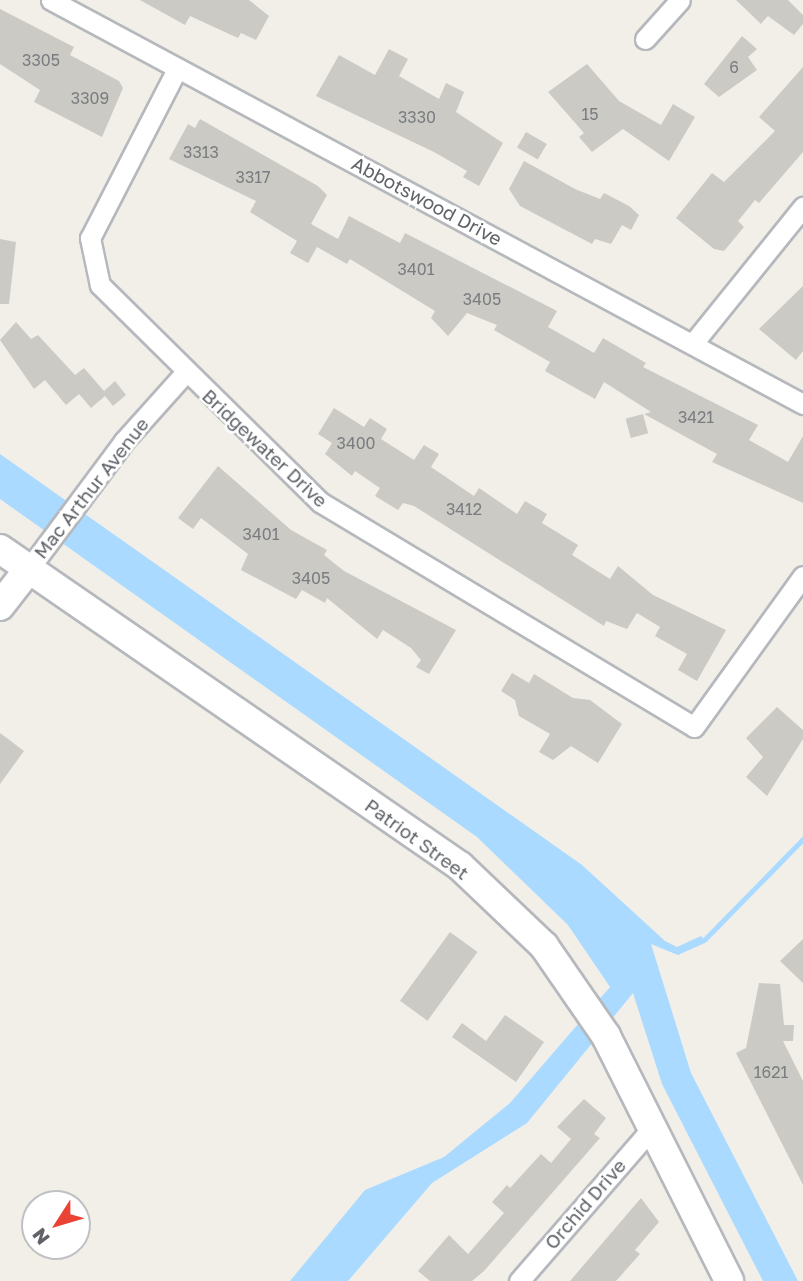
<!DOCTYPE html>
<style>
body{margin:0}
#map{position:relative;width:803px;height:1281px;overflow:hidden;background:#f1efe8;font-family:"Golos Text",sans-serif}
div>[style]{position:absolute}
[style*='--x']{left:calc(var(--x)*1px);top:calc(var(--y)*1px);width:calc(var(--w)*1px);rotate:calc(var(--a)*1deg)}
.water>*{inset:0;background:#aadaff}
.stream>*{height:5px;margin:-2.5px;padding:0 2.5px;transform-origin:2.5px;border-radius:2.5px;background:#aadaff}
.building>*{inset:0;background:#cccac5;transform-origin:0 0}
.roads{filter:drop-shadow(2px 0 #b5b8bc) drop-shadow(-2px 0 #b5b8bc) drop-shadow(0 2px #b5b8bc) drop-shadow(0 -2px #b5b8bc)}
.street>*{height:19px;margin:-9.5px;padding:0 9.5px;transform-origin:9.5px;border-radius:9.5px;background:#fff}
.secondary>*{height:28px;margin:-14px;padding:0 14px;transform-origin:14px;border-radius:14px;background:#fff}
span{translate:-50% -50%;white-space:nowrap;text-align:center;line-height:1.15;-webkit-text-stroke:5px #fff;paint-order:stroke}
.number-label{font-size:16px;color:#7a7d7f}
.number-label span{-webkit-text-stroke-width:0}
.street-label{font-size:19px;color:#5f6368}
.north{position:absolute;left:21px;top:1190px;width:70px;height:70px;box-sizing:border-box;background:#fff;border:2px solid #bfc1c3;border-radius:50%;rotate:233deg;font-size:19px;font-weight:700;line-height:28px;text-align:center;color:#5f6368}
.north::after{content:'';display:block;margin:auto;width:24px;height:32px;background:#ea4335;clip-path:polygon(50% 0,100% 100%,50% 72%,0 100%)}
</style>
<div id="map">
<div class="water">
<i style="clip-path:polygon(0 454px,582px 865px,665px 941px,677px 947px,701px 936px,707px 942px,678px 955px,651px 944px,691px 1073px,798px 1281px,763px 1281px,662px 1084px,633px 993px,527px 1123px,432px 1183px,348px 1281px,290px 1281px,365px 1190px,444px 1157px,510px 1103px,610px 987px,568px 925px,477px 837px,0 499px)"></i>
</div>
<div class="stream">
<i style="--x:705;--y:939;--w:140;--a:-45.6"></i>
</div>
<div class="building">
<i style="clip-path:polygon(140px 0,249px 0,269px 16px,256px 40px,241px 33px,238px 38px,190px 16px,185px 25px)"></i>
<i style="clip-path:polygon(736px 0,788px 0,803px 15px,803px 24px,794px 35px,768px 16px,761px 24px)"></i>
<i style="clip-path:polygon(0 9px,74px 47px,70px 55px,119px 81px,123px 88px,102px 137px,34px 102px,40px 90px,0 64px)"></i>
<i style="clip-path:polygon(742px 36px,757px 49px,748px 57px,757px 70px,719px 97px,704px 84px)"></i>
<i style="clip-path:polygon(389px 49px,408px 59px,399px 76px,439px 99px,446px 83px,464px 92px,456px 112px,503px 143px,479px 186px,463px 177px,467px 171px,434px 152px,316px 96px,339px 55px,375px 75px)"></i>
<i style="clip-path:polygon(587px 64px,619px 101px,661px 125px,673px 104px,695px 117px,669px 161px,623px 129px,592px 152px,579px 137px,584px 133px,548px 92px)"></i>
<i style="clip-path:polygon(803px 67px,803px 152px,759px 203px,755px 200px,738px 221px,744px 227px,724px 251px,714px 249px,676px 218px,712px 173px,724px 182px,775px 131px,759px 117px)"></i>
<i style="clip-path:polygon(200px 119px,318px 186px,327px 195px,311px 224px,338px 239px,349px 216px,400px 243px,405px 233px,557px 311px,548px 327px,594px 353px,603px 338px,646px 363px,643px 367px,758px 425px,749px 440px,788px 462px,803px 436px,803px 503px,712px 462px,717px 454px,644px 414px,651px 412px,604px 382px,595px 399px,545px 371px,550px 362px,494px 330px,497px 325px,467px 313px,448px 336px,431px 318px,435px 311px,350px 259px,347px 264px,317px 247px,308px 263px,290px 253px,297px 241px,250px 212px,256px 201px,169px 159px,188px 124px,195px 128px)"></i>
<i style="left:526px;top:132px;width:24px;height:18px;rotate:30deg"></i>
<i style="clip-path:polygon(524px 161px,575px 189px,600px 199px,604px 193px,629px 206px,639px 215px,631px 230px,622px 225px,611px 244px,595px 239px,592px 244px,520px 206px,509px 189px)"></i>
<i style="clip-path:polygon(0 239px,16px 242px,9px 304px,0 304px)"></i>
<i style="clip-path:polygon(803px 286px,803px 351px,796px 360px,759px 329px)"></i>
<i style="clip-path:polygon(16px 322px,31px 339px,38px 335px,75px 375px,84px 368px,104px 391px,115px 381px,126px 395px,113px 406px,105px 396px,91px 408px,79px 394px,66px 405px,45px 380px,34px 389px,0 340px)"></i>
<i style="clip-path:polygon(334px 408px,364px 427px,370px 418px,387px 429px,381px 439px,414px 460px,424px 445px,439px 454px,431px 467px,474px 496px,479px 488px,517px 514px,525px 501px,547px 514px,542px 523px,578px 545px,572px 555px,610px 579px,618px 566px,653px 595px,726px 630px,697px 681px,678px 670px,687px 654px,655px 636px,660px 627px,637px 613px,627px 629px,606px 621px,604px 626px,414px 506px,403px 503px,398px 510px,375px 496px,380px 488px,355px 471px,352px 476px,325px 454px,332px 443px,318px 434px)"></i>
<i style="left:643px;top:414px;width:20px;height:18px;rotate:75deg"></i>
<i style="clip-path:polygon(218px 466px,291px 530px,327px 550px,324px 555px,344px 571px,456px 630px,429px 674px,416px 667px,421px 660px,411px 648px,383px 630px,377px 639px,327px 598px,325px 603px,302px 590px,296px 599px,241px 570px,248px 554px,201px 518px,193px 529px,178px 518px)"></i>
<i style="clip-path:polygon(512px 673px,529px 683px,534px 674px,573px 698px,590px 700px,622px 724px,598px 763px,571px 746px,553px 760px,539px 752px,550px 734px,519px 716px,515px 700px,501px 691px)"></i>
<i style="clip-path:polygon(777px 707px,803px 730px,803px 739px,767px 796px,746px 777px,763px 757px,746px 738px)"></i>
<i style="clip-path:polygon(0 733px,24px 751px,0 784px)"></i>
<i style="left:450px;top:932px;width:34px;height:85px;rotate:36deg"></i>
<i style="clip-path:polygon(803px 939px,803px 983px,780px 961px)"></i>
<i style="clip-path:polygon(759px 983px,780px 984px,784px 1025px,794px 1025px,793px 1041px,783px 1041px,803px 1081px,803px 1185px,736px 1053px,746px 1048px)"></i>
<i style="clip-path:polygon(505px 1015px,544px 1042px,516px 1082px,452px 1037px,462px 1023px,486px 1041px)"></i>
<i style="clip-path:polygon(584px 1099px,606px 1118px,594px 1134px,600px 1138px,484px 1271px,472px 1281px,430px 1281px,418px 1271px,449px 1235px,468px 1254px,504px 1213px,492px 1202px,507px 1185px,510px 1188px,541px 1154px,551px 1163px,571px 1139px,557px 1127px)"></i>
<i style="clip-path:polygon(641px 1198px,659px 1222px,635px 1250px,640px 1254px,616px 1281px,570px 1281px)"></i>
</div>
<div class="roads">
<div class="street">
<i style="--x:51;--y:0;--w:854;--a:28.25"></i>
<i style="--x:645;--y:39;--w:52;--a:-48.1"></i>
<i style="--x:177;--y:69;--w:190;--a:117.2"></i>
<i style="--x:90;--y:238;--w:48;--a:78"></i>
<i style="--x:100;--y:285;--w:309;--a:44.6"></i>
<i style="--x:320;--y:502;--w:436;--a:31"></i>
<i style="--x:694;--y:727;--w:186;--a:-54.2"></i>
<i style="--x:694;--y:342;--w:174;--a:-51.1"></i>
<i style="--x:28;--y:570;--w:161;--a:-53.3"></i>
<i style="--x:124;--y:441;--w:91;--a:-48.1"></i>
<i style="--x:519;--y:1281;--w:203;--a:-49"></i>
</div>
<div class="secondary">
<i style="--x:0;--y:549;--w:559;--a:34.57"></i>
<i style="--x:460;--y:866;--w:116;--a:43.6"></i>
<i style="--x:544;--y:946;--w:109;--a:55.4"></i>
<i style="--x:606;--y:1036;--w:274;--a:63.3"></i>
<i style="--x:0;--y:606;--w:46;--a:-52.1"></i>
</div>
</div>
<div class="number-label">
<span style="left:41px;top:60px">3305</span>
<span style="left:734px;top:67px">6</span>
<span style="left:90px;top:98px">3309</span>
<span style="left:590px;top:114px">15</span>
<span style="left:417px;top:117px">3330</span>
<span style="left:201px;top:152px">3313</span>
<span style="left:253px;top:177px">3317</span>
<span style="left:416px;top:269px">3401</span>
<span style="left:482px;top:299px">3405</span>
<span style="left:696px;top:417px">3421</span>
<span style="left:356px;top:443px">3400</span>
<span style="left:464px;top:509px">3412</span>
<span style="left:261px;top:534px">3401</span>
<span style="left:311px;top:578px">3405</span>
<span style="left:771px;top:1072px">1621</span>
</div>
<div class="street-label">
<span style="left:427px;top:201px;rotate:28deg">Abbotswood Drive</span>
<span style="left:265px;top:448px;rotate:43deg">Bridgewater Drive</span>
<span style="left:91px;top:488px;rotate:-52deg">Mac Arthur Avenue</span>
<span style="left:417px;top:839px;rotate:36deg">Patriot Street</span>
<span style="left:585px;top:1204px;rotate:-49deg">Orchid Drive</span>
</div>
<div class="north">N</div>
</div>
